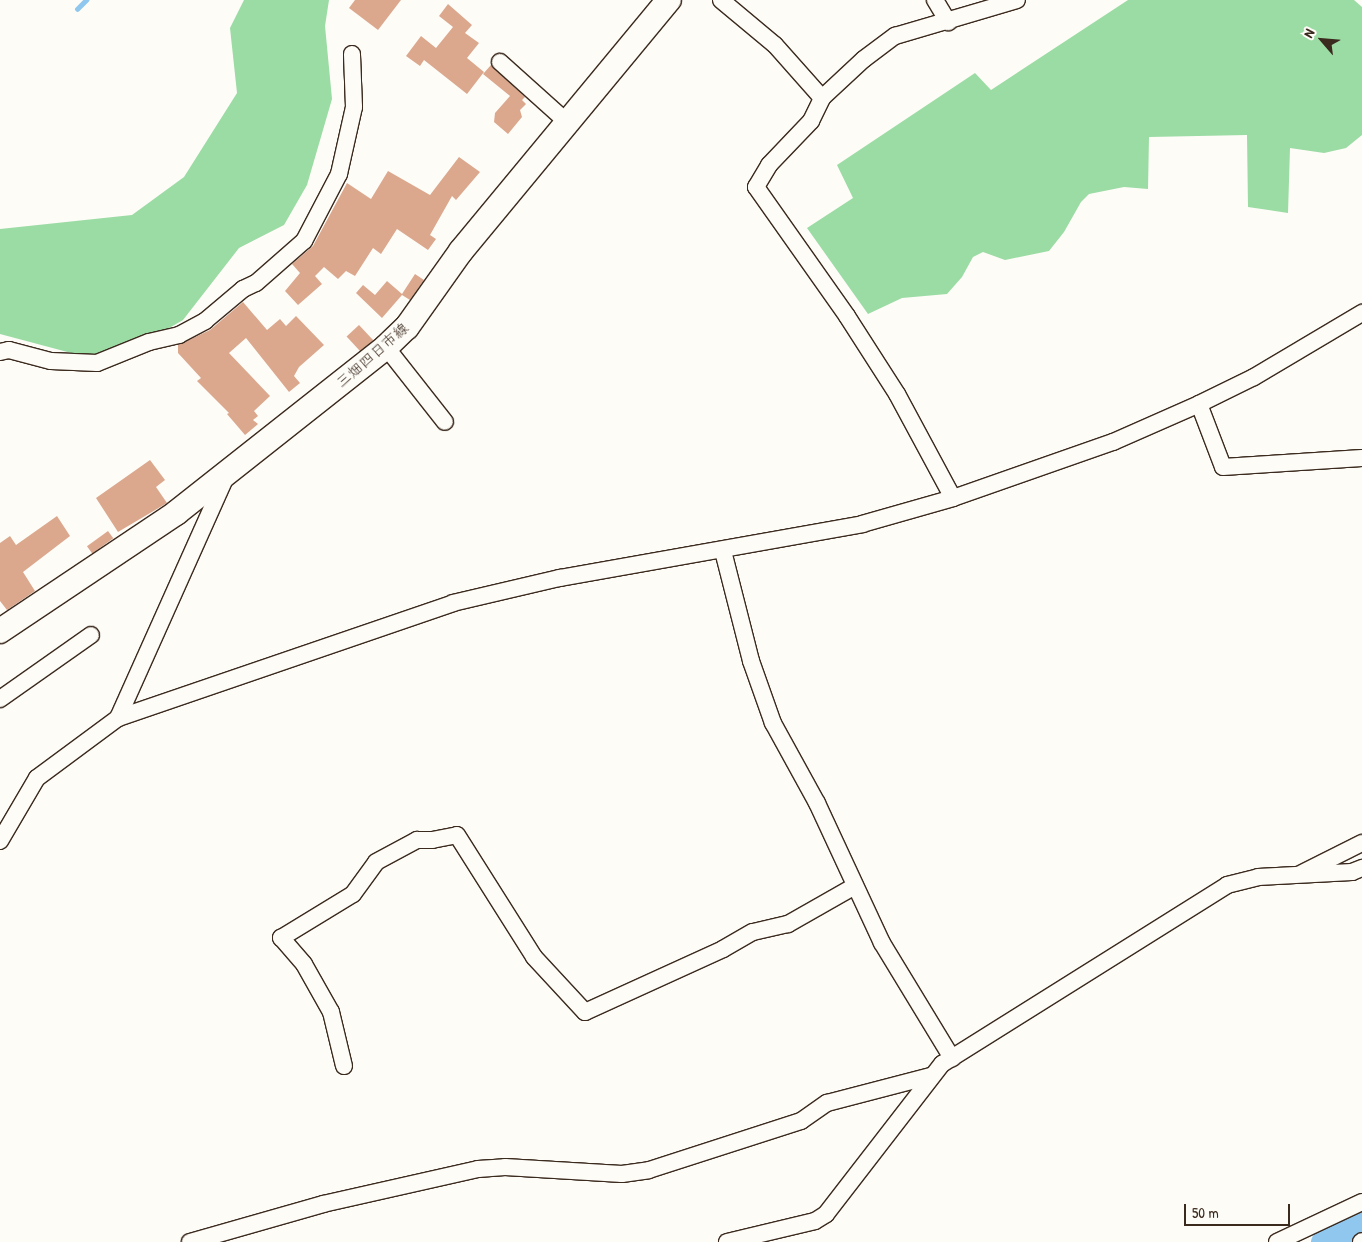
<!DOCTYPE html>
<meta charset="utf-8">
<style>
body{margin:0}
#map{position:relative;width:1362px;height:1242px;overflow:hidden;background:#fdfcf7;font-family:"Patrick Hand","Klee One",sans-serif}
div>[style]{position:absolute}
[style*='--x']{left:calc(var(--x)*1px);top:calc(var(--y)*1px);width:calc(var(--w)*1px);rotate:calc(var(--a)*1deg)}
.green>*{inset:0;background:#9bdba4}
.stream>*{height:4.5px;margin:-2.25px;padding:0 2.25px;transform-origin:2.25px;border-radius:2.25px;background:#90c7ee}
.river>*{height:25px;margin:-12.5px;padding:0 12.5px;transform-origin:12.5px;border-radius:12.5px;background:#90c7ee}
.building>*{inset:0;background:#dba88e;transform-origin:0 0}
.roads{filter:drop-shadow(1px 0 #3b2a1e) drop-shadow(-1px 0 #3b2a1e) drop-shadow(0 1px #3b2a1e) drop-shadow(0 -1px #3b2a1e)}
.minor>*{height:16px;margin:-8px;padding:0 8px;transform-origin:8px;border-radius:8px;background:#fdfcf7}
.secondary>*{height:24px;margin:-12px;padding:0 12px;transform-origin:12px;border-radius:12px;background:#fdfcf7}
span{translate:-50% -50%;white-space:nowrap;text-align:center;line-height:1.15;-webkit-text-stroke:4.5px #fdfcf7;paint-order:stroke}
.street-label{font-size:15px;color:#3b2a1e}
.north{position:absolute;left:1297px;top:15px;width:50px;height:50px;-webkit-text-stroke:4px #fdfcf7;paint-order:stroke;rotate:297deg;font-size:14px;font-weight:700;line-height:20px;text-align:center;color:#3b2a1e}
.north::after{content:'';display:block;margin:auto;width:18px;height:22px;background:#3b2a1e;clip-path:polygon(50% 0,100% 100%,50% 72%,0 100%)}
.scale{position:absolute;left:1184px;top:1204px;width:106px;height:22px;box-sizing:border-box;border:2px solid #3b2a1e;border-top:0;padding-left:6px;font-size:15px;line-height:18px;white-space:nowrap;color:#3b2a1e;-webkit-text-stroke:4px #fdfcf7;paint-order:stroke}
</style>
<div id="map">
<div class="green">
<i style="clip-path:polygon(244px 0,329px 0,325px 26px,332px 99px,307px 185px,284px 225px,239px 248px,183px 320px,122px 355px,75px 354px,0 334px,0 229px,132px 215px,184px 177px,237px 93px,230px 28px)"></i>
<i style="clip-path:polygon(1128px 0,1354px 0,1362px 7px,1362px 135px,1346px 148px,1324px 153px,1290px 148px,1288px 213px,1248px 207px,1247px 135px,1149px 137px,1148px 189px,1124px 187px,1089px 194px,1081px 202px,1064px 232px,1049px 251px,1005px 260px,983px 252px,973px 257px,962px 277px,947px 294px,902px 298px,868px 314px,807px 228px,853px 198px,837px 165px,975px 73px,991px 90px)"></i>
</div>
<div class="stream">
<i style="--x:77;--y:9;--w:13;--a:-45"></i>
</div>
<div class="river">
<i style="--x:1323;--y:1242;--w:43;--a:-26"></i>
</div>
<div class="building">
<i style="clip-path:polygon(355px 0,401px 0,378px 30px,349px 8px)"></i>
<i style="clip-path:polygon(448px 4px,472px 25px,465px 33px,479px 43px,467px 58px,484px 72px,467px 94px,424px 60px,420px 66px,406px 56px,421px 36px,436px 48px,453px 27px,439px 16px)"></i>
<i style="clip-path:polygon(491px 65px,525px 97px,522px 100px,526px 104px,520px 110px,522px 117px,508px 134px,494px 122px,495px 113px,510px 96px,483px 74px)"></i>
<i style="clip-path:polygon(459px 157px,480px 172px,456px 200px,452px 196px,430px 235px,436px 239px,428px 250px,397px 229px,381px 254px,373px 248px,355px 276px,346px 271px,338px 279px,324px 267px,315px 276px,322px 284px,298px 305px,285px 291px,300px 273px,292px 264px,313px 246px,347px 183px,371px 199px,388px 171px,430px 195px)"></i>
<i style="clip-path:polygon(415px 274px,424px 280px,410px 300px,402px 295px,382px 318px,356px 293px,363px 285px,375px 295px,387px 281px,402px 294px)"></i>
<i style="clip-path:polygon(243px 302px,267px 330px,280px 319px,286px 326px,296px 316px,324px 345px,299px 367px,294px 376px,300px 383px,289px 392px,246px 338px,229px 353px,270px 396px,254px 411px,258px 416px,253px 420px,258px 424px,245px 435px,227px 414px,229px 413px,197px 381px,201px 378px,178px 353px,178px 345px,210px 330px)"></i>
<i style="left:359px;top:325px;width:21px;height:17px;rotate:47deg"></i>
<i style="clip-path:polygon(150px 460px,165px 480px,156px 487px,167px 503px,118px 532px,96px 498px)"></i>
<i style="clip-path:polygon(57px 516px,70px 536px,23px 572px,35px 591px,7px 610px,0 601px,0 543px,10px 536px,16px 545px)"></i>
<i style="left:108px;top:531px;width:9px;height:26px;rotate:54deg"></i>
</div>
<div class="roads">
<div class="minor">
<i style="--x:721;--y:0;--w:70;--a:39.8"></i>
<i style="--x:775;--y:45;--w:71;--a:48.4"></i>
<i style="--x:935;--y:0;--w:26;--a:59"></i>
<i style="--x:500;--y:62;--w:91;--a:41.9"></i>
<i style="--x:386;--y:347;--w:95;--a:51.8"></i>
<i style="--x:0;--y:352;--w:9;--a:-13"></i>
<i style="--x:9;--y:350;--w:43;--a:14.7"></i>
<i style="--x:51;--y:361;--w:46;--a:2.5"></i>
<i style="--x:97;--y:363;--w:56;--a:-22"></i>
<i style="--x:149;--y:342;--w:31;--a:-13"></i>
<i style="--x:179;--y:335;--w:30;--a:-28"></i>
<i style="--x:205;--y:321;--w:50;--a:-40.1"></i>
<i style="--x:243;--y:289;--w:14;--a:-25"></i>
<i style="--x:256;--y:283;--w:64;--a:-41.2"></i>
<i style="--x:304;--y:241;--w:76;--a:-62.4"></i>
<i style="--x:339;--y:174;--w:69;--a:-77.4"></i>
<i style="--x:354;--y:107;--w:53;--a:-92.2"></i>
<i style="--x:1199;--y:404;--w:67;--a:69.1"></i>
<i style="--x:1223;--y:467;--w:139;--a:-3.7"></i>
<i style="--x:953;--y:498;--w:118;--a:-118.3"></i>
<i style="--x:897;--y:394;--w:93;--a:-122.7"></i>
<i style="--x:847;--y:316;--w:158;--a:-125.2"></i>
<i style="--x:756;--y:187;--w:26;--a:-59"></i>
<i style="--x:769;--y:165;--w:61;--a:-46.3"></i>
<i style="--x:811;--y:121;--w:25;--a:-64"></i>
<i style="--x:822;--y:98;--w:57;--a:-42.9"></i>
<i style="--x:864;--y:59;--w:39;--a:-37"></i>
<i style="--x:895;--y:36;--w:127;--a:-16.4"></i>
<i style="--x:723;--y:551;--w:114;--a:75.7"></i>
<i style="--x:751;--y:661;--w:66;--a:70.5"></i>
<i style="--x:773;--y:723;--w:91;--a:61.2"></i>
<i style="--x:817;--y:803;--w:154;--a:65.1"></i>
<i style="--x:882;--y:943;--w:135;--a:58.7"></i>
<i style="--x:0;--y:699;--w:111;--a:-35.1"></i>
<i style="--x:118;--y:718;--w:265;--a:-65.9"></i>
<i style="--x:0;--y:841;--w:73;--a:-59.6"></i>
<i style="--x:37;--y:778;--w:101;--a:-36.5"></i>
<i style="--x:118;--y:718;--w:354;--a:-18.9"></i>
<i style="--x:453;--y:603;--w:110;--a:-13.2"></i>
<i style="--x:560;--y:578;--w:307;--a:-10.1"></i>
<i style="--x:862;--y:524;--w:95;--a:-15.9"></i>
<i style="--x:953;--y:498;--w:170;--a:-19.3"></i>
<i style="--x:1113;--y:442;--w:94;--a:-23.8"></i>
<i style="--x:1199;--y:404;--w:61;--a:-26.1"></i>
<i style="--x:1254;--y:377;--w:126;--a:-30.7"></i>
<i style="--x:1302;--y:873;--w:67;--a:-26.6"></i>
<i style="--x:344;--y:1066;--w:56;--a:-103.5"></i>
<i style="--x:331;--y:1012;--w:55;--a:-119.4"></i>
<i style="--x:304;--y:964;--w:35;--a:-131"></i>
<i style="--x:281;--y:938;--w:84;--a:-31.4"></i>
<i style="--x:353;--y:894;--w:39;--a:-54"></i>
<i style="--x:376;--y:862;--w:47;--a:-28.2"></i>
<i style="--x:417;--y:840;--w:15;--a:0"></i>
<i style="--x:432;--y:840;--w:25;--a:-11"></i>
<i style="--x:457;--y:835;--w:144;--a:57.7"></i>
<i style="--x:534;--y:957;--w:75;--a:47.2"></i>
<i style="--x:585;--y:1012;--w:152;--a:-24.5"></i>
<i style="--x:723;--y:949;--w:34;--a:-30"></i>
<i style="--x:753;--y:932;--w:36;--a:-13"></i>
<i style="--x:788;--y:924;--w:75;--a:-29.6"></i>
<i style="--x:190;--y:1242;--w:138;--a:-15.9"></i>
<i style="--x:323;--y:1204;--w:159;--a:-12.7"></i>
<i style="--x:478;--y:1169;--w:27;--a:-4"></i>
<i style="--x:505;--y:1167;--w:117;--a:3.4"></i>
<i style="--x:622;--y:1174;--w:27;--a:-8"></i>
<i style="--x:649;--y:1170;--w:160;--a:-17.9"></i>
<i style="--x:801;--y:1121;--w:32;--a:-35"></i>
<i style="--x:827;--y:1103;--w:107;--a:-14.6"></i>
<i style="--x:727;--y:1242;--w:90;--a:-13.4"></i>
<i style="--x:815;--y:1221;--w:13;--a:-32"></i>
<i style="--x:826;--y:1214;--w:190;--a:-52.3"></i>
<i style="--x:942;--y:1064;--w:337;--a:-32.1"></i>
<i style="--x:1227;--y:885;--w:32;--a:-14"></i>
<i style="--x:1258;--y:877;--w:94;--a:-3"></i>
<i style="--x:1352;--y:872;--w:11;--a:-22"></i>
<i style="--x:1277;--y:1242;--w:94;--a:-25.2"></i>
<i style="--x:1361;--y:1242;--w:1;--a:-45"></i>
</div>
<div class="secondary">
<i style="--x:0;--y:631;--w:212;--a:-33.8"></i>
<i style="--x:176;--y:513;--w:268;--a:-38.3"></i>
<i style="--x:386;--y:347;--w:29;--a:-44"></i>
<i style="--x:407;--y:327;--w:93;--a:-54.6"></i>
<i style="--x:461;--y:251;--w:326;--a:-50.4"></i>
</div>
</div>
<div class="street-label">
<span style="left:372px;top:355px;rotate:-41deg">三畑四日市線</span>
</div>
<div class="north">N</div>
<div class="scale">50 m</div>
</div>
